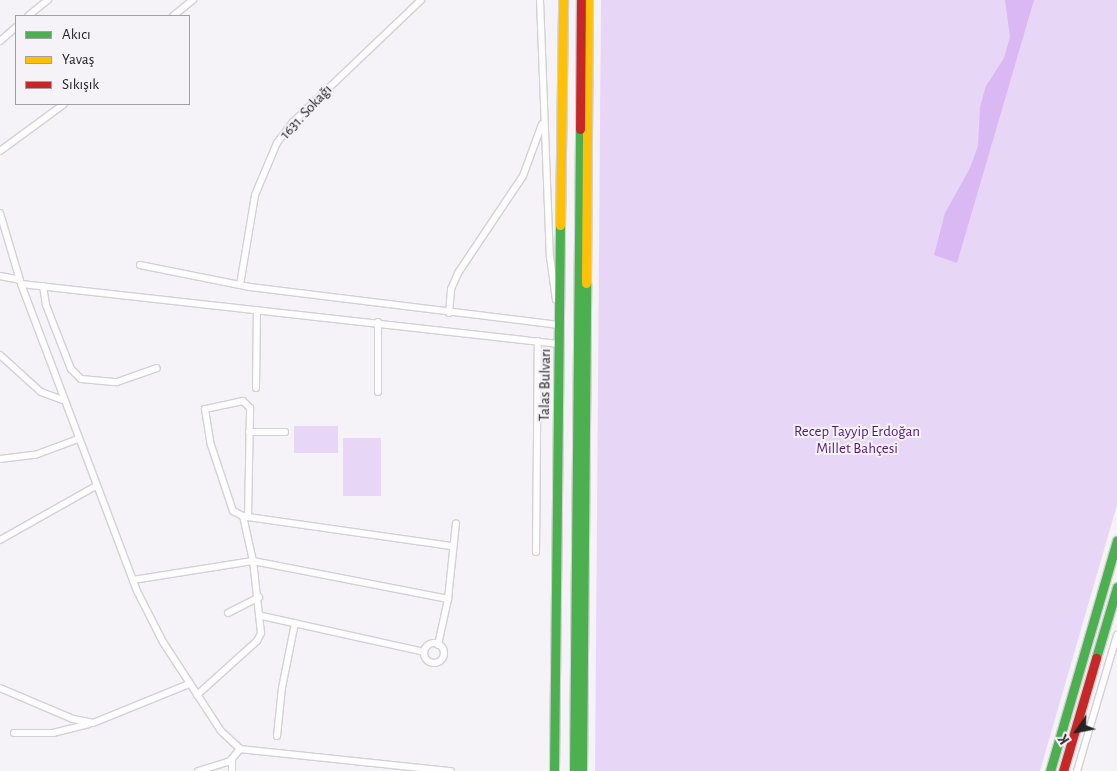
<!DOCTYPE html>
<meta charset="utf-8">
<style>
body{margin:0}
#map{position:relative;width:1117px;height:771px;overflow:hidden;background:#f5f3f7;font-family:"Alegreya Sans",sans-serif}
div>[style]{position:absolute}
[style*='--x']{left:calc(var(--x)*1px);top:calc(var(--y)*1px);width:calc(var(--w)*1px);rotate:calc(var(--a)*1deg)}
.green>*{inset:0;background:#e8d6f7;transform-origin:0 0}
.water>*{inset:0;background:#dab8f4}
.roads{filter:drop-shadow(1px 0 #d2d1d3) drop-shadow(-1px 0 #d2d1d3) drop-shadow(0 1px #d2d1d3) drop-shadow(0 -1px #d2d1d3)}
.street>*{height:6px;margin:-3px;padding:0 3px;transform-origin:3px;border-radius:3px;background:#fefdfe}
.street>.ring{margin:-3px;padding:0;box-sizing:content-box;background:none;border:6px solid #fefdfe;border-radius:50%}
.fast>*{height:9px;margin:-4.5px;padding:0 4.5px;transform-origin:4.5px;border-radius:4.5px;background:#4caf50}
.slow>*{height:9px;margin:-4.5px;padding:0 4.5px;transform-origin:4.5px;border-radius:4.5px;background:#ffc107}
.jam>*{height:9px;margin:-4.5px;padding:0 4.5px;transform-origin:4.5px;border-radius:4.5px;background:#c62828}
span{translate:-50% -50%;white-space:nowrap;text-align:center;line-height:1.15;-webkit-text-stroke:4px #f5f2f8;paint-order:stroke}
.street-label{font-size:15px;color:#242325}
.park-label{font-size:15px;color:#58187b}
.legend{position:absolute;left:15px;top:15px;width:175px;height:90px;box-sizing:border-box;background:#f5f2f8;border:1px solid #a19fa4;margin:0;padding:6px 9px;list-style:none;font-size:15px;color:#242325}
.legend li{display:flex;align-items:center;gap:10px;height:25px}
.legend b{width:25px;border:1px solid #a19fa4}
.north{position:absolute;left:1052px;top:706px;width:50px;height:50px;-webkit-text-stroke:4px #f5f2f8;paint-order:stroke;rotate:237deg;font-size:14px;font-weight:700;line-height:20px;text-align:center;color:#242325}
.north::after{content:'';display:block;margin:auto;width:18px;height:22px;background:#242325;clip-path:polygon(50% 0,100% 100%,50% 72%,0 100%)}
</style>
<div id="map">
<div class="green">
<i style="clip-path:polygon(601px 0,1117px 0,1117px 505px,1040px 771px,595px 771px)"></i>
<i style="left:338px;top:426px;width:27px;height:44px;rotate:90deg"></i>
<i style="left:381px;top:438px;width:58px;height:38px;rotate:90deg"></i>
</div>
<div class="water">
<i style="clip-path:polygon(1005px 0,1034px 0,957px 263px,934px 255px,945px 213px,970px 168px,978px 146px,980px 107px,986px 86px,1004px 58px,1010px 37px)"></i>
</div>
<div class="roads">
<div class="street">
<i style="--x:540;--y:0;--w:257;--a:87.8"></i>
<i style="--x:550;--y:257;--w:43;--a:82.1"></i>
<i style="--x:28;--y:16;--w:26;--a:-39"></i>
<i style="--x:173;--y:16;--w:26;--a:-39"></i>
<i style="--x:0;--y:41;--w:21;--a:-41"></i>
<i style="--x:0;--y:151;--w:79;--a:-36.3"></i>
<i style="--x:0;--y:213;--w:74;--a:73.5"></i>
<i style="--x:21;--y:284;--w:328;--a:69.3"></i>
<i style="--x:137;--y:591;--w:57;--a:63"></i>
<i style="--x:163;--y:642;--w:106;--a:56.9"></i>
<i style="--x:221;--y:731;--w:26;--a:43"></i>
<i style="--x:240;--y:749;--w:212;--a:6"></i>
<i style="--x:140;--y:265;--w:112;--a:11.3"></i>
<i style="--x:250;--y:287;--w:311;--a:7"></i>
<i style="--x:0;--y:276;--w:20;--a:11"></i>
<i style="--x:21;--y:284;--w:541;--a:6.36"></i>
<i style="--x:240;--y:285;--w:91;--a:-80.5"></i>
<i style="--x:255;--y:195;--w:56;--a:-67.1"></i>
<i style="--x:277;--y:143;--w:26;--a:-53"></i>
<i style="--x:293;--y:122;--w:177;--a:-43.6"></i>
<i style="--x:43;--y:286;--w:19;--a:81"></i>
<i style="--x:46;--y:305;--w:69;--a:68.7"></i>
<i style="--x:71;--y:369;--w:14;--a:45"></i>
<i style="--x:81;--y:379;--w:36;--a:5"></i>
<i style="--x:117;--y:382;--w:42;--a:-19.3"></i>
<i style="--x:449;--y:313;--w:24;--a:-85"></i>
<i style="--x:451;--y:289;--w:17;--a:-66"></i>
<i style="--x:458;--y:273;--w:117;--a:-56.2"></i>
<i style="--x:523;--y:176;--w:55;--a:-69.9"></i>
<i style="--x:378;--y:322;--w:70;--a:90"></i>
<i style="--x:0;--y:355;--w:55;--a:42.1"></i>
<i style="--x:41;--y:392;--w:23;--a:20"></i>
<i style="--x:256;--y:388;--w:78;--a:-89.3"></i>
<i style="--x:249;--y:432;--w:36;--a:0"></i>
<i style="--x:0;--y:459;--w:35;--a:-7"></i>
<i style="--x:35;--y:455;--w:46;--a:-20.4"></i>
<i style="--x:248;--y:517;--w:109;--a:-88.9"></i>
<i style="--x:250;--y:408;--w:10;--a:-135"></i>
<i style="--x:243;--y:401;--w:39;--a:168"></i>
<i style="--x:205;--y:409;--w:36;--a:81"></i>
<i style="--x:211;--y:445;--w:70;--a:71.6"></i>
<i style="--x:233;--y:511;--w:11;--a:27"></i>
<i style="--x:243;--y:516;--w:5;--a:11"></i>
<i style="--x:248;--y:517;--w:207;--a:8.1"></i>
<i style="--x:0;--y:540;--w:110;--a:-29.4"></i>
<i style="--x:536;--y:552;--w:211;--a:-89.5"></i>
<i style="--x:133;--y:580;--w:121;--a:-9"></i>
<i style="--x:253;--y:561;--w:199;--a:11"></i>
<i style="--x:228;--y:613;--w:35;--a:-27"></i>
<i style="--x:262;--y:616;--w:166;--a:12.5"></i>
<i class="ring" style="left:424px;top:643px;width:14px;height:14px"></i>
<i style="--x:438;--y:645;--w:47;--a:-77.7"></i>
<i style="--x:448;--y:599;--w:76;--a:-84"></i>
<i style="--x:0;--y:688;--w:79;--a:23"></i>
<i style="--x:73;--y:719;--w:20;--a:11"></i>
<i style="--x:93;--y:723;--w:104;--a:-22.1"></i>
<i style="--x:197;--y:695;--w:81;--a:-42"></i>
<i style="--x:257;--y:641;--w:9;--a:-63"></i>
<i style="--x:261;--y:633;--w:72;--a:-96.3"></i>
<i style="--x:253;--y:561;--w:46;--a:-102.5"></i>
<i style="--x:14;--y:733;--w:39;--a:0"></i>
<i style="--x:53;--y:733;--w:37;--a:-14"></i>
<i style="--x:277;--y:736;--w:48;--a:-84.1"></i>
<i style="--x:282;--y:688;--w:66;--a:-78.7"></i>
<i style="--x:232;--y:759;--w:12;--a:90"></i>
<i style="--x:198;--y:771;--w:34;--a:-17"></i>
<i style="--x:230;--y:761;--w:16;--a:-50"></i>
<i style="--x:1077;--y:771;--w:142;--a:-73.6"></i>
</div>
<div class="fast">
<i style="--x:1096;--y:658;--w:74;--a:-73.5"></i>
<i style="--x:554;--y:771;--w:546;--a:-89.37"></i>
<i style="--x:574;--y:771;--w:642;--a:-89.46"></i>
<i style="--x:582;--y:771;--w:488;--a:-89.5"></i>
<i style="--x:1050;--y:771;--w:240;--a:-73.8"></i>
</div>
<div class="slow">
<i style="--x:560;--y:225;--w:225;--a:-89.2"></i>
<i style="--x:586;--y:283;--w:283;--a:-89.6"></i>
</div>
<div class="jam">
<i style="--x:580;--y:129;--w:129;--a:-89.6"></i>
<i style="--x:1063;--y:771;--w:118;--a:-73.7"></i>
</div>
</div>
<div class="street-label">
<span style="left:306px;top:112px;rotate:-47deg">1631. Sokağı</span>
<span style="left:545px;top:385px;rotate:-89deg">Talas Bulvarı</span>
</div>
<div class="park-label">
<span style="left:857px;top:440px">Recep Tayyip Erdoğan<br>Millet Bahçesi</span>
</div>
<ul class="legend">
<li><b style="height:6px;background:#4caf50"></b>Akıcı</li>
<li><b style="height:6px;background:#ffc107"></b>Yavaş</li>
<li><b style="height:6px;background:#c62828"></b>Sıkışık</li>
</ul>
<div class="north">K</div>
</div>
